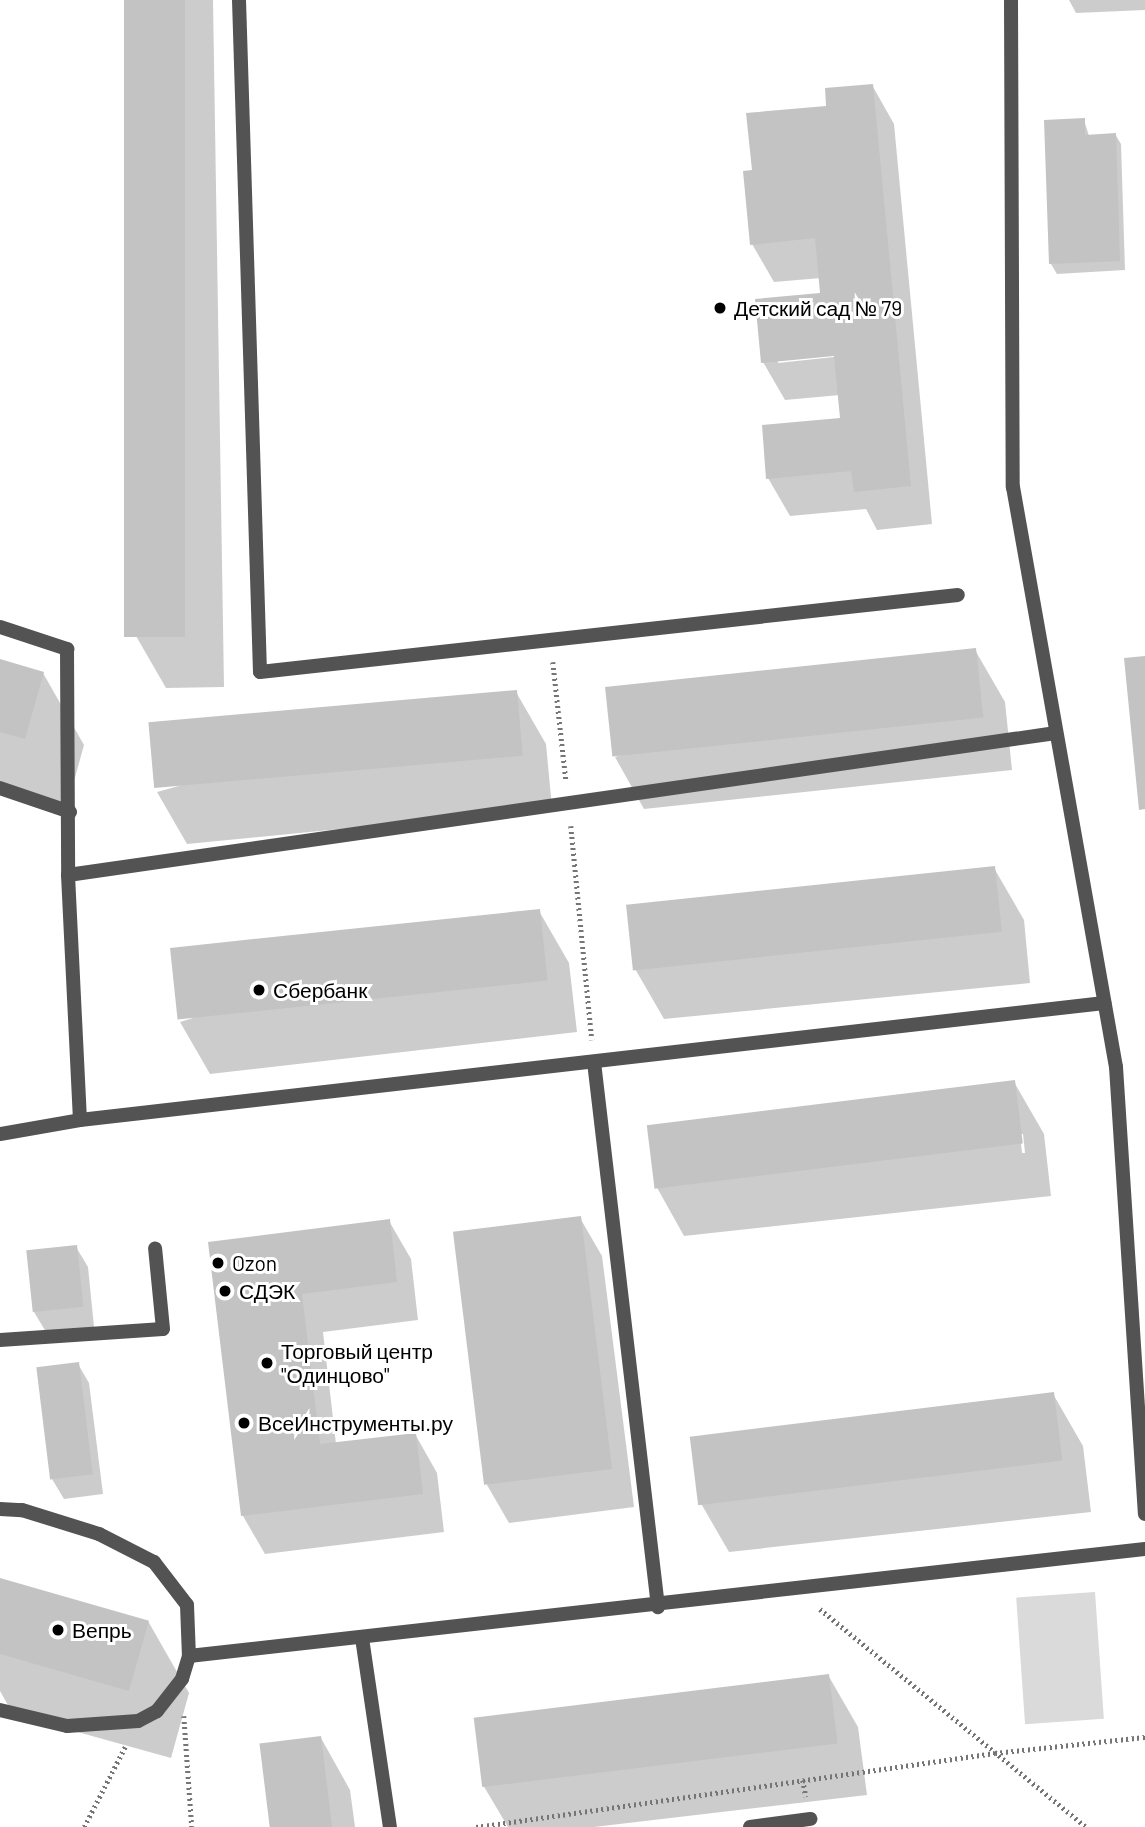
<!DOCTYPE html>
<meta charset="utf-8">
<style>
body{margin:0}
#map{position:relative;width:1145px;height:1827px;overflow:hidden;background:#fff;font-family:Barlow,sans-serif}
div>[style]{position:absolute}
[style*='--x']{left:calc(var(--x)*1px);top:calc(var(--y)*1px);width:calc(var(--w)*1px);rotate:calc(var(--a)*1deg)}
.green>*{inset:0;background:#dadada;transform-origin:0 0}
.shadow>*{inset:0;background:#0003}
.building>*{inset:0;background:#c3c3c3;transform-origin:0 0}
.path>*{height:4.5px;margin-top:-2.25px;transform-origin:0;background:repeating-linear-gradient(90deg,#757575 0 2px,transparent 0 5.5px)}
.lane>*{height:14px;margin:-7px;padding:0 7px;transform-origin:7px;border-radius:7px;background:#535353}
.dots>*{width:19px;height:19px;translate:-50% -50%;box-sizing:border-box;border:4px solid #fff;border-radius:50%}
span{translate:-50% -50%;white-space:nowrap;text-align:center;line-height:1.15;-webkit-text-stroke:6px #fff;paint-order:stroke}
.poi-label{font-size:21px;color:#000}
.left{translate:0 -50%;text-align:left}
</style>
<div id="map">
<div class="green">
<i style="left:1095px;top:1592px;width:127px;height:79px;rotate:86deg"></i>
</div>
<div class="shadow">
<i style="clip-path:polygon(126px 0,213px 0,224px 687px,166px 688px,136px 636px)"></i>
<i style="clip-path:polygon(1069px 0,1145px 0,1145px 10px,1076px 13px)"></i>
<i style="clip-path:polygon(evenodd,872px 85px,894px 124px,932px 524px,877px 530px,866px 509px,790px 516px,768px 478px,842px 419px,840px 395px,785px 400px,763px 362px,822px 294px,821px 278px,774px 282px,752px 244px,754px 172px,828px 107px,872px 85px,842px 353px,843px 356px,778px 363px,778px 359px,842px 353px)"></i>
<i style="clip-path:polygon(1084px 120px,1089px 136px,1115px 134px,1121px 144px,1125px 270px,1057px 274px,1051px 264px,1046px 121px)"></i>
<i style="clip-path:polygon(975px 650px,1005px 702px,1012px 770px,644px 809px,615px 757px)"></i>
<i style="clip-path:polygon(0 661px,43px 673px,84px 745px,66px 810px,0 792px)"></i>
<i style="clip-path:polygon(516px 692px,546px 744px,552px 808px,187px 844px,157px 792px)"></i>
<i style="clip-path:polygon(994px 868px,1024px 920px,1030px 983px,664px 1019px,634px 967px)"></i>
<i style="clip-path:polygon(539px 911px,569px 963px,577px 1032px,210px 1074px,180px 1022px)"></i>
<i style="clip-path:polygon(evenodd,1014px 1082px,1044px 1134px,1051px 1196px,684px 1236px,655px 1184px,1014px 1082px,1020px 1134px,1023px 1134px,1025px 1153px,1022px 1153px,1020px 1134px)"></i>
<i style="clip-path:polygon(580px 1218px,602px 1256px,634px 1507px,509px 1523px,487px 1485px)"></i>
<i style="clip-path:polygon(389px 1221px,411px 1259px,418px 1320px,323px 1332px,336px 1444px,415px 1434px,437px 1473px,444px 1532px,265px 1554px,243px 1516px,210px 1243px)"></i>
<i style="clip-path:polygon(76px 1247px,88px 1267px,94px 1327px,46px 1332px,34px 1312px)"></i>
<i style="clip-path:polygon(78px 1364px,89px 1383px,103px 1494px,64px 1499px,52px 1479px,38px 1368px)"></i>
<i style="clip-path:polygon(1053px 1394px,1083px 1446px,1091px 1512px,729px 1552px,699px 1500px)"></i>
<i style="clip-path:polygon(0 1580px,148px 1621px,189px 1693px,171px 1758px,13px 1714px,0 1691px)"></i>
<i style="clip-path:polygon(828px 1675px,858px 1727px,867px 1795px,594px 1827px,508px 1827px,483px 1785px)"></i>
<i style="clip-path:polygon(321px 1738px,350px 1790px,355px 1827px,272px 1827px)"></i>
</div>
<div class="building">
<i style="left:124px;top:0;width:61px;height:637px"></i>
<i style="clip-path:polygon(873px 84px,911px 486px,854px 492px,851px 471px,766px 479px,762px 425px,840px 418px,834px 356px,761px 363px,755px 299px,820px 293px,815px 238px,750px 245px,743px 171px,752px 170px,746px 113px,826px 106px,825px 88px)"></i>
<i style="clip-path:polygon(1085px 118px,1085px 135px,1116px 133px,1120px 261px,1049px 264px,1044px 120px)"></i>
<i style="left:976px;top:648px;width:70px;height:373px;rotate:84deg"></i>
<i style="clip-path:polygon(1145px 656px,1145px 809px,1139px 810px,1124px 658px)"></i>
<i style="clip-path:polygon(0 659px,44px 672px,25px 739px,0 732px)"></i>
<i style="left:517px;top:690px;width:66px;height:370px;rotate:85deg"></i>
<i style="left:995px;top:866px;width:66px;height:371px;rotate:84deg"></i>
<i style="left:540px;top:909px;width:72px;height:372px;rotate:84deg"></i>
<i style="left:1015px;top:1080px;width:64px;height:371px;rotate:83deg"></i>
<i style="left:581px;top:1216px;width:255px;height:129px;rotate:83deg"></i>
<i style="clip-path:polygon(390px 1219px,397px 1282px,302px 1294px,320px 1444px,416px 1433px,423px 1494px,241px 1516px,208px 1242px)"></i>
<i style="left:77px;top:1245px;width:62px;height:51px;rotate:84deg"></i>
<i style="left:79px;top:1362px;width:113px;height:43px;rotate:83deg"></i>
<i style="left:1054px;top:1392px;width:69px;height:367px;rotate:83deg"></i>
<i style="left:0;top:1578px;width:155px;height:73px;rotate:16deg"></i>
<i style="left:829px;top:1674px;width:70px;height:358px;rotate:83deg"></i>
<i style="left:321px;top:1736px;width:92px;height:62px;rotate:83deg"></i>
</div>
<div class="path">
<i style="--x:553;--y:662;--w:118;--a:83.7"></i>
<i style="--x:571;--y:826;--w:215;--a:84.4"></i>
<i style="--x:820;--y:1609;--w:344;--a:39.3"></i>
<i style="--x:184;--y:1716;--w:111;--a:85.9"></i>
<i style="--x:803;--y:1780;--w:17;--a:80"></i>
<i style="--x:84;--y:1827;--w:90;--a:-62.9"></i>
<i style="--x:476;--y:1827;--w:524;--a:-8.11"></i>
<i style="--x:995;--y:1753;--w:151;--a:-6.1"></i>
</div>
<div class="lane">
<i style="--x:239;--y:0;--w:672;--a:88.21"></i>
<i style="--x:260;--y:672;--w:702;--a:-6.3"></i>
<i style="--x:1011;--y:0;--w:487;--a:89.8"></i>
<i style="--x:1013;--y:487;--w:589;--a:79.93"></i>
<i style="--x:1116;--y:1067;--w:448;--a:86.3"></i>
<i style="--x:0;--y:627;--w:71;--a:18.2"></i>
<i style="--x:67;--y:649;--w:226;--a:89.7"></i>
<i style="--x:68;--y:875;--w:245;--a:87.2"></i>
<i style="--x:80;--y:1120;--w:1031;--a:-6.52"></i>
<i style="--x:0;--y:788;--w:74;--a:18.9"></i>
<i style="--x:68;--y:875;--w:998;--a:-8.18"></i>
<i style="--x:594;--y:1062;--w:549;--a:83.3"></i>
<i style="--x:0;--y:1134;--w:81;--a:-9.9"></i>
<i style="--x:0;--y:1340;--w:163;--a:-3.9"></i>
<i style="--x:163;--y:1329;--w:81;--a:-95.6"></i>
<i style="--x:0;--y:1509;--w:22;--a:3"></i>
<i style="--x:22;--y:1510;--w:81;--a:17.3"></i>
<i style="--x:99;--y:1534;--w:62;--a:27"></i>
<i style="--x:154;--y:1562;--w:54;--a:52.5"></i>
<i style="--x:187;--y:1605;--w:51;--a:87.8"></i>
<i style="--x:189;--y:1656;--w:24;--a:107"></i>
<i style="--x:182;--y:1679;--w:41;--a:128"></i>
<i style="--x:157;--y:1711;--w:21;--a:152"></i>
<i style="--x:138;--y:1721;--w:71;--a:176"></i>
<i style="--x:67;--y:1726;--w:69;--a:-166.6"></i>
<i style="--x:362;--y:1638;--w:191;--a:81.6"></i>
<i style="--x:189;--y:1656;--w:962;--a:-6.39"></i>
<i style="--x:750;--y:1827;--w:61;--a:-7.6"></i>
</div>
<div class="dots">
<i style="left:720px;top:308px;background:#000"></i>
<i style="left:259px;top:990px;background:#000"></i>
<i style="left:218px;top:1263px;background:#000"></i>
<i style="left:225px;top:1291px;background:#000"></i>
<i style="left:267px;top:1363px;background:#000"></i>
<i style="left:244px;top:1423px;background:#000"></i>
<i style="left:58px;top:1630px;background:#000"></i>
</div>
<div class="poi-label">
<span class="left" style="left:734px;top:308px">Детский сад № 79</span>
<span class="left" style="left:273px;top:990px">Сбербанк</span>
<span class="left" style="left:232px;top:1263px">Ozon</span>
<span class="left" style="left:239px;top:1291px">СДЭК</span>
<span class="left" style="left:281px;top:1363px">Торговый центр<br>"Одинцово"</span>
<span class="left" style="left:258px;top:1423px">ВсеИнструменты.ру</span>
<span class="left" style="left:72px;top:1630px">Вепрь</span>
</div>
</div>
